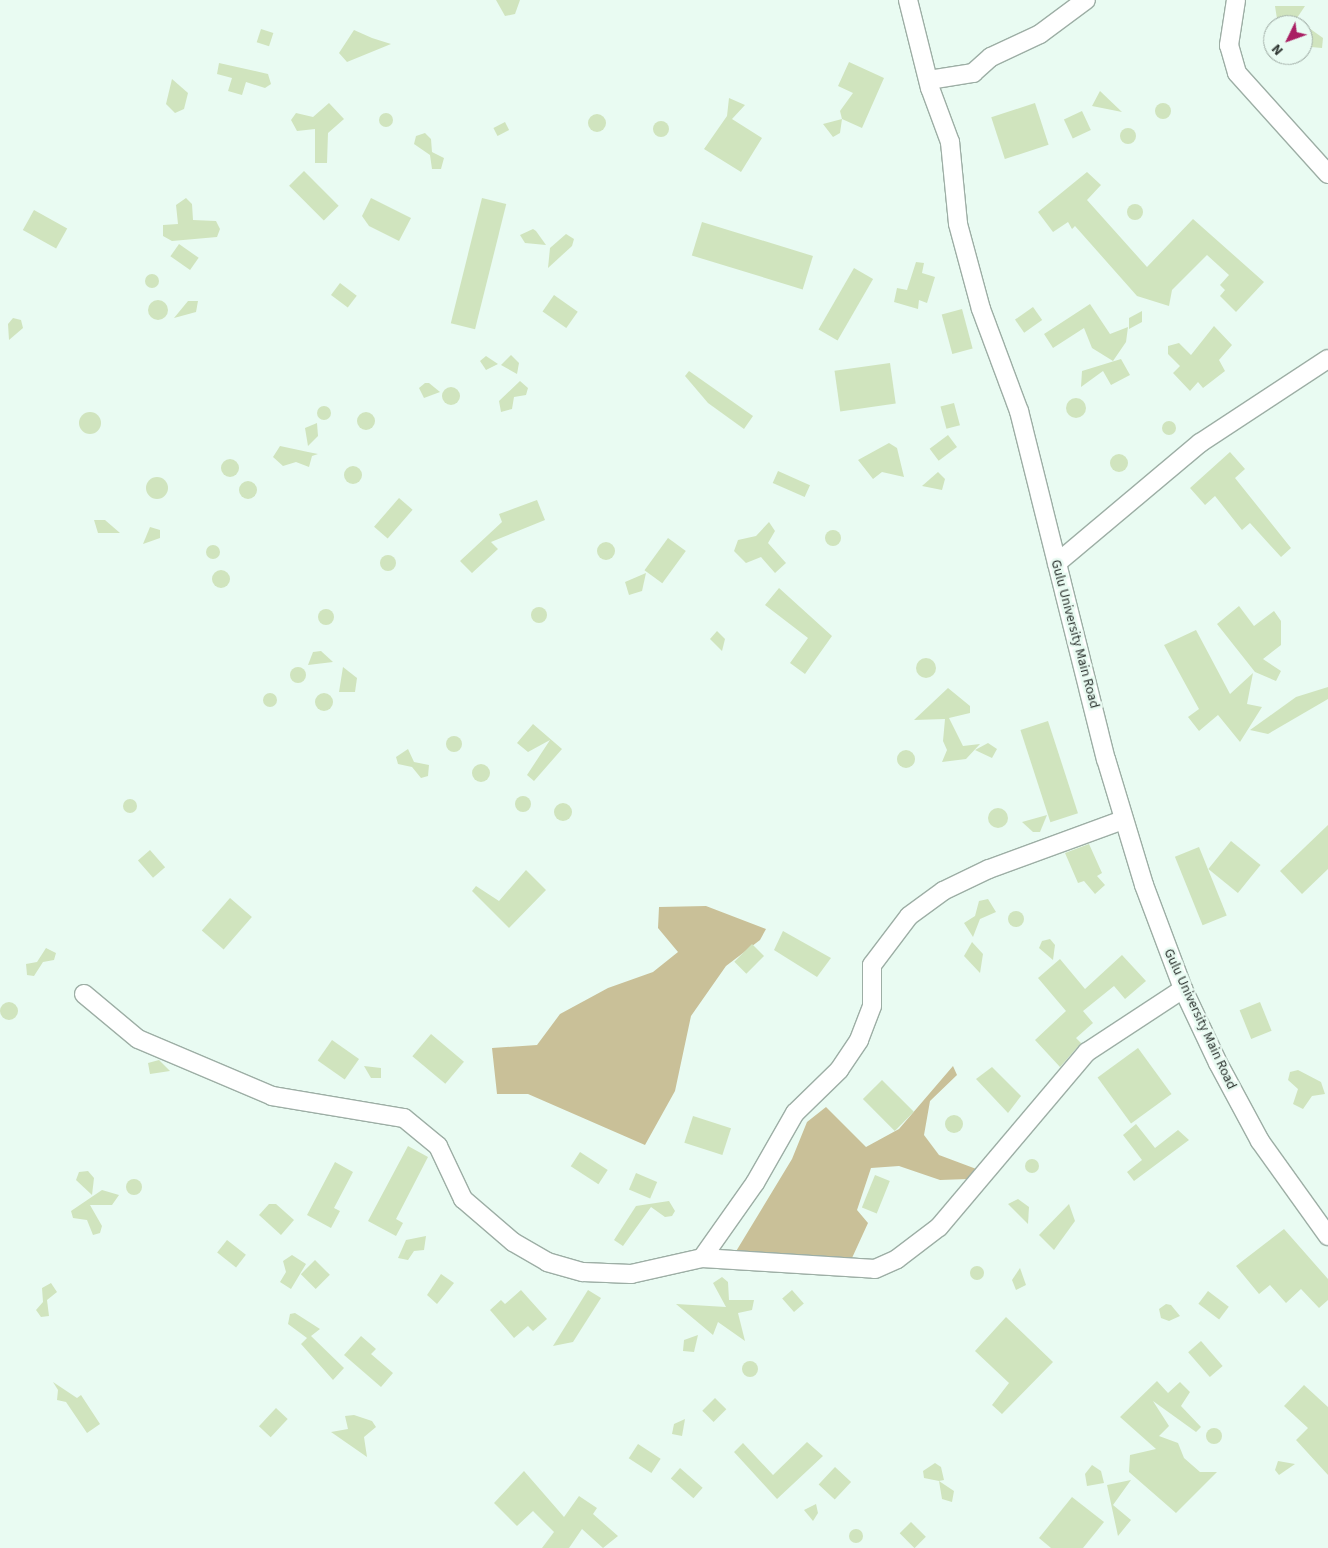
<!DOCTYPE html>
<style>
body{margin:0}
#map{position:relative;width:1328px;height:1548px;overflow:hidden;background:#e9fbf2;font-family:"Source Sans 3",sans-serif}
div>[style]{position:absolute}
[style*='--x']{left:calc(var(--x)*1px);top:calc(var(--y)*1px);width:calc(var(--w)*1px);rotate:calc(var(--a)*1deg)}
.forest>*{inset:0;background:#c9c098}
.building>*{inset:0;background:#d0e4be;transform-origin:0 0}
.round{border-radius:50%}
.roads{filter:drop-shadow(1px 0 #9daea5) drop-shadow(-1px 0 #9daea5) drop-shadow(0 1px #9daea5) drop-shadow(0 -1px #9daea5)}
.minor>*{height:18px;margin:-9px;padding:0 9px;transform-origin:9px;border-radius:9px;background:#fff}
span{translate:-50% -50%;white-space:nowrap;text-align:center;line-height:1.15;-webkit-text-stroke:5px #e9fbf2;paint-order:stroke}
.street-label{font-size:14px;color:#2a312d}
.north{position:absolute;left:1263px;top:15px;width:50px;height:50px;box-sizing:border-box;background:#e9fbf2;border:1px solid #9daaa3;border-radius:50%;rotate:228deg;font-size:14px;font-weight:700;line-height:20px;text-align:center;color:#2a312d}
.north::after{content:'';display:block;margin:auto;width:18px;height:22px;background:#a91f63;clip-path:polygon(50% 0,100% 100%,50% 72%,0 100%)}
</style>
<div id="map">
<div class="forest">
<i style="clip-path:polygon(706px 906px,766px 929px,760px 940px,726px 966px,691px 1016px,675px 1091px,645px 1145px,528px 1094px,497px 1094px,492px 1048px,537px 1045px,560px 1014px,608px 988px,653px 972px,678px 952px,658px 928px,659px 907px)"></i>
<i style="clip-path:polygon(953px 1066px,957px 1075px,930px 1101px,924px 1135px,939px 1155px,979px 1170px,968px 1179px,940px 1180px,899px 1166px,871px 1168px,857px 1210px,868px 1223px,852px 1258px,735px 1253px,792px 1159px,807px 1122px,826px 1107px,866px 1147px,899px 1129px)"></i>
</div>
<div class="building">
<i style="clip-path:polygon(496px 0,520px 0,515px 14px,505px 16px)"></i>
<i style="clip-path:polygon(1275px 6px,1305px 6px,1295px 21px,1277px 19px)"></i>
<i style="clip-path:polygon(1302px 23px,1323px 38px,1322px 48px,1311px 47px)"></i>
<i style="left:261px;top:29px;width:13px;height:14px;rotate:18deg"></i>
<i style="clip-path:polygon(354px 30px,372px 38px,391px 44px,347px 62px,339px 53px)"></i>
<i style="clip-path:polygon(849px 62px,884px 78px,862px 128px,842px 119px,840px 133px,833px 137px,823px 124px,842px 119px,840px 111px,853px 93px,838px 86px)"></i>
<i style="clip-path:polygon(219px 63px,268px 74px,271px 84px,265px 88px,246px 82px,242px 95px,228px 91px,232px 78px,217px 74px)"></i>
<i style="clip-path:polygon(172px 79px,188px 93px,184px 109px,175px 113px,166px 104px)"></i>
<i style="clip-path:polygon(1100px 91px,1122px 112px,1092px 106px)"></i>
<i style="clip-path:polygon(729px 98px,745px 105px,732px 119px,762px 138px,741px 172px,704px 149px,727px 116px)"></i>
<i style="clip-path:polygon(329px 103px,344px 119px,328px 133px,327px 163px,315px 163px,315px 129px,297px 131px,291px 120px,296px 113px,313px 117px)"></i>
<i style="left:1035px;top:103px;width:44px;height:46px;rotate:72deg"></i>
<i class="round" style="left:1155px;top:103px;width:16px;height:16px"></i>
<i style="left:1082px;top:111px;width:21px;height:20px;rotate:65deg"></i>
<i class="round" style="left:379px;top:113px;width:14px;height:14px"></i>
<i class="round" style="left:588px;top:114px;width:18px;height:18px"></i>
<i class="round" style="left:653px;top:121px;width:16px;height:16px"></i>
<i style="left:505px;top:122px;width:9px;height:13px;rotate:63deg"></i>
<i class="round" style="left:1120px;top:128px;width:16px;height:16px"></i>
<i style="clip-path:polygon(425px 133px,431px 139px,432px 152px,444px 158px,441px 169px,432px 169px,430px 155px,414px 144px,416px 136px)"></i>
<i style="left:304px;top:171px;width:49px;height:21px;rotate:45deg"></i>
<i style="clip-path:polygon(1087px 172px,1101px 185px,1087px 200px,1147px 267px,1193px 219px,1264px 282px,1236px 312px,1220px 296px,1225px 290px,1220px 285px,1229px 275px,1207px 255px,1172px 290px,1169px 306px,1137px 296px,1075px 226px,1072px 229px,1068px 222px,1053px 232px,1038px 212px)"></i>
<i style="clip-path:polygon(186px 198px,192px 204px,193px 220px,216px 221px,220px 229px,217px 237px,172px 241px,163px 236px,163px 225px,178px 224px,176px 205px)"></i>
<i style="clip-path:polygon(371px 198px,411px 218px,399px 241px,369px 226px,362px 216px)"></i>
<i style="left:482px;top:198px;width:25px;height:129px;rotate:14deg"></i>
<i class="round" style="left:1127px;top:204px;width:16px;height:16px"></i>
<i style="left:34px;top:210px;width:38px;height:23px;rotate:29deg"></i>
<i style="left:702px;top:222px;width:116px;height:35px;rotate:17deg"></i>
<i style="clip-path:polygon(533px 229px,536px 231px,546px 245px,525px 243px,520px 235px)"></i>
<i style="clip-path:polygon(566px 234px,574px 239px,572px 246px,548px 268px,550px 248px)"></i>
<i style="left:179px;top:244px;width:24px;height:15px;rotate:35deg"></i>
<i style="clip-path:polygon(916px 262px,924px 263px,922px 273px,935px 277px,927px 303px,919px 300px,918px 309px,894px 302px,897px 288px,907px 290px)"></i>
<i style="left:854px;top:268px;width:22px;height:71px;rotate:30deg"></i>
<i class="round" style="left:145px;top:274px;width:14px;height:14px"></i>
<i style="left:340px;top:283px;width:21px;height:15px;rotate:37deg"></i>
<i style="left:554px;top:295px;width:29px;height:20px;rotate:35deg"></i>
<i class="round" style="left:148px;top:300px;width:20px;height:20px"></i>
<i style="clip-path:polygon(188px 301px,198px 301px,196px 312px,174px 318px)"></i>
<i style="clip-path:polygon(1090px 304px,1110px 334px,1128px 327px,1126px 342px,1113px 361px,1092px 348px,1084px 328px,1053px 348px,1044px 334px)"></i>
<i style="left:1033px;top:307px;width:16px;height:22px;rotate:55deg"></i>
<i style="left:962px;top:309px;width:41px;height:21px;rotate:75deg"></i>
<i style="clip-path:polygon(1142px 311px,1142px 322px,1129px 329px,1129px 318px)"></i>
<i style="clip-path:polygon(13px 318px,21px 320px,23px 328px,9px 340px,8px 324px)"></i>
<i style="clip-path:polygon(1214px 326px,1232px 345px,1219px 360px,1225px 371px,1203px 388px,1198px 382px,1190px 391px,1173px 373px,1180px 366px,1168px 354px,1168px 346px,1179px 343px,1191px 355px)"></i>
<i style="clip-path:polygon(511px 355px,519px 363px,517px 374px,501px 365px)"></i>
<i style="clip-path:polygon(486px 356px,498px 364px,486px 370px,480px 361px)"></i>
<i style="clip-path:polygon(1121px 359px,1130px 375px,1111px 385px,1103px 371px,1081px 387px,1082px 371px)"></i>
<i style="left:890px;top:363px;width:41px;height:56px;rotate:82deg"></i>
<i style="clip-path:polygon(689px 371px,753px 416px,744px 429px,708px 403px,685px 376px)"></i>
<i style="clip-path:polygon(520px 381px,528px 388px,526px 395px,514px 397px,512px 409px,501px 412px,499px 401px)"></i>
<i style="clip-path:polygon(425px 383px,429px 383px,440px 392px,424px 398px,419px 388px)"></i>
<i class="round" style="left:442px;top:387px;width:18px;height:18px"></i>
<i class="round" style="left:1066px;top:398px;width:20px;height:20px"></i>
<i style="left:954px;top:403px;width:23px;height:14px;rotate:75deg"></i>
<i class="round" style="left:317px;top:406px;width:14px;height:14px"></i>
<i class="round" style="left:357px;top:412px;width:18px;height:18px"></i>
<i class="round" style="left:79px;top:412px;width:22px;height:22px"></i>
<i class="round" style="left:1162px;top:421px;width:14px;height:14px"></i>
<i style="clip-path:polygon(317px 423px,318px 436px,308px 446px,305px 428px)"></i>
<i style="left:948px;top:435px;width:15px;height:23px;rotate:53deg"></i>
<i style="clip-path:polygon(889px 443px,897px 448px,904px 477px,882px 472px,873px 479px,858px 460px)"></i>
<i style="clip-path:polygon(280px 446px,308px 452px,318px 454px,312px 456px,309px 467px,296px 462px,283px 466px,273px 457px)"></i>
<i style="clip-path:polygon(1230px 452px,1245px 469px,1235px 478px,1291px 548px,1281px 557px,1250px 523px,1242px 530px,1215px 496px,1205px 505px,1190px 488px)"></i>
<i class="round" style="left:1110px;top:454px;width:18px;height:18px"></i>
<i class="round" style="left:221px;top:459px;width:18px;height:18px"></i>
<i class="round" style="left:344px;top:466px;width:18px;height:18px"></i>
<i style="left:778px;top:471px;width:35px;height:13px;rotate:24deg"></i>
<i style="clip-path:polygon(938px 472px,945px 479px,942px 490px,922px 486px)"></i>
<i class="round" style="left:146px;top:477px;width:22px;height:22px"></i>
<i class="round" style="left:239px;top:481px;width:18px;height:18px"></i>
<i style="left:399px;top:498px;width:18px;height:38px;rotate:41deg"></i>
<i style="clip-path:polygon(537px 500px,545px 520px,491px 542px,498px 549px,472px 573px,460px 561px,502px 522px,499px 514px)"></i>
<i style="clip-path:polygon(94px 520px,105px 520px,120px 533px,98px 533px)"></i>
<i style="clip-path:polygon(769px 522px,775px 531px,768px 543px,786px 563px,775px 573px,761px 557px,746px 563px,734px 551px,738px 540px,756px 536px)"></i>
<i style="clip-path:polygon(150px 527px,160px 530px,160px 538px,143px 544px)"></i>
<i class="round" style="left:825px;top:530px;width:16px;height:16px"></i>
<i style="left:668px;top:538px;width:22px;height:40px;rotate:36deg"></i>
<i class="round" style="left:597px;top:542px;width:18px;height:18px"></i>
<i class="round" style="left:206px;top:545px;width:14px;height:14px"></i>
<i class="round" style="left:380px;top:555px;width:16px;height:16px"></i>
<i class="round" style="left:212px;top:570px;width:18px;height:18px"></i>
<i style="clip-path:polygon(646px 573px,642px 591px,629px 595px,625px 582px)"></i>
<i style="clip-path:polygon(779px 588px,832px 636px,805px 674px,790px 663px,808px 638px,765px 605px)"></i>
<i style="clip-path:polygon(1239px 606px,1254px 626px,1274px 611px,1281px 621px,1281px 645px,1263px 659px,1281px 671px,1276px 681px,1255px 672px,1217px 624px)"></i>
<i class="round" style="left:531px;top:607px;width:16px;height:16px"></i>
<i class="round" style="left:318px;top:609px;width:16px;height:16px"></i>
<i style="clip-path:polygon(1196px 630px,1230px 694px,1253px 673px,1247px 704px,1262px 707px,1240px 742px,1218px 715px,1199px 731px,1188px 717px,1199px 709px,1164px 645px)"></i>
<i style="clip-path:polygon(717px 631px,725px 639px,722px 651px,710px 639px)"></i>
<i style="clip-path:polygon(321px 651px,333px 662px,308px 665px,313px 652px)"></i>
<i class="round" style="left:916px;top:658px;width:20px;height:20px"></i>
<i class="round" style="left:290px;top:667px;width:16px;height:16px"></i>
<i style="clip-path:polygon(343px 667px,357px 678px,355px 692px,339px 692px)"></i>
<i style="clip-path:polygon(1328px 687px,1328px 699px,1268px 734px,1250px 730px,1296px 697px)"></i>
<i style="clip-path:polygon(948px 688px,970px 706px,970px 713px,949px 718px,963px 746px,980px 744px,966px 759px,942px 762px,947px 750px,943px 741px,945px 719px,914px 720px)"></i>
<i class="round" style="left:263px;top:693px;width:14px;height:14px"></i>
<i class="round" style="left:315px;top:693px;width:18px;height:18px"></i>
<i style="left:1048px;top:721px;width:97px;height:29px;rotate:72deg"></i>
<i style="clip-path:polygon(533px 724px,562px 749px,534px 781px,527px 775px,550px 740px,528px 752px,517px 743px)"></i>
<i class="round" style="left:446px;top:736px;width:16px;height:16px"></i>
<i style="clip-path:polygon(988px 743px,997px 749px,992px 758px,975px 750px)"></i>
<i style="clip-path:polygon(408px 749px,414px 762px,429px 765px,428px 776px,421px 778px,412px 767px,398px 764px,396px 757px)"></i>
<i class="round" style="left:897px;top:750px;width:18px;height:18px"></i>
<i class="round" style="left:472px;top:764px;width:18px;height:18px"></i>
<i class="round" style="left:515px;top:796px;width:16px;height:16px"></i>
<i class="round" style="left:123px;top:799px;width:14px;height:14px"></i>
<i class="round" style="left:554px;top:803px;width:18px;height:18px"></i>
<i class="round" style="left:988px;top:808px;width:20px;height:20px"></i>
<i style="clip-path:polygon(1047px 815px,1040px 832px,1033px 832px,1022px 822px)"></i>
<i style="clip-path:polygon(1328px 825px,1328px 869px,1302px 894px,1280px 871px)"></i>
<i style="left:1231px;top:841px;width:38px;height:36px;rotate:39deg"></i>
<i style="clip-path:polygon(1089px 844px,1102px 873px,1097px 876px,1105px 885px,1095px 894px,1084px 881px,1078px 883px,1065px 853px)"></i>
<i style="left:1199px;top:847px;width:74px;height:26px;rotate:68deg"></i>
<i style="left:150px;top:850px;width:23px;height:16px;rotate:49deg"></i>
<i style="clip-path:polygon(526px 870px,546px 890px,509px 928px,472px 891px,476px 886px,499px 901px)"></i>
<i style="left:230px;top:898px;width:29px;height:43px;rotate:41deg"></i>
<i style="clip-path:polygon(988px 899px,996px 912px,980px 919px,973px 937px,964px 923px,975px 916px,979px 901px)"></i>
<i class="round" style="left:1008px;top:911px;width:16px;height:16px"></i>
<i style="clip-path:polygon(783px 931px,831px 958px,817px 977px,774px 950px)"></i>
<i style="clip-path:polygon(1050px 939px,1055px 945px,1053px 960px,1039px 948px,1042px 941px)"></i>
<i style="clip-path:polygon(972px 942px,983px 954px,980px 973px,964px 956px)"></i>
<i style="left:752px;top:944px;width:17px;height:25px;rotate:45deg"></i>
<i style="clip-path:polygon(46px 948px,56px 953px,54px 960px,43px 962px,34px 976px,27px 975px,26px 964px,37px 962px)"></i>
<i style="clip-path:polygon(1122px 955px,1146px 981px,1125px 999px,1114px 986px,1083px 1011px,1093px 1023px,1076px 1038px,1081px 1043px,1060px 1067px,1035px 1040px,1066px 1011px,1038px 978px,1060px 959px,1085px 989px)"></i>
<i class="round" style="left:0;top:1002px;width:18px;height:18px"></i>
<i style="left:1260px;top:1002px;width:31px;height:22px;rotate:68deg"></i>
<i style="left:431px;top:1034px;width:43px;height:29px;rotate:40deg"></i>
<i style="left:332px;top:1040px;width:33px;height:25px;rotate:35deg"></i>
<i style="left:1138px;top:1048px;width:57px;height:50px;rotate:54deg"></i>
<i style="clip-path:polygon(159px 1060px,170px 1071px,150px 1074px,148px 1063px)"></i>
<i style="clip-path:polygon(364px 1066px,381px 1068px,381px 1078px,371px 1078px)"></i>
<i style="clip-path:polygon(992px 1067px,1021px 1096px,1008px 1113px,976px 1079px)"></i>
<i style="clip-path:polygon(1298px 1070px,1321px 1082px,1325px 1094px,1312px 1096px,1303px 1109px,1293px 1104px,1298px 1089px,1288px 1080px,1290px 1072px)"></i>
<i style="left:882px;top:1080px;width:45px;height:27px;rotate:45deg"></i>
<i class="round" style="left:945px;top:1115px;width:18px;height:18px"></i>
<i style="left:693px;top:1116px;width:40px;height:28px;rotate:18deg"></i>
<i style="clip-path:polygon(1136px 1124px,1155px 1148px,1178px 1130px,1189px 1140px,1134px 1181px,1127px 1172px,1142px 1160px,1123px 1135px)"></i>
<i style="clip-path:polygon(408px 1146px,428px 1157px,396px 1219px,403px 1223px,396px 1236px,368px 1221px)"></i>
<i style="left:580px;top:1152px;width:33px;height:17px;rotate:33deg"></i>
<i class="round" style="left:1025px;top:1159px;width:14px;height:14px"></i>
<i style="clip-path:polygon(335px 1162px,353px 1172px,334px 1208px,340px 1211px,331px 1228px,307px 1215px)"></i>
<i style="clip-path:polygon(88px 1171px,94px 1178px,92px 1195px,76px 1180px,79px 1172px)"></i>
<i style="left:636px;top:1173px;width:23px;height:18px;rotate:23deg"></i>
<i style="left:875px;top:1175px;width:16px;height:35px;rotate:22deg"></i>
<i class="round" style="left:126px;top:1179px;width:16px;height:16px"></i>
<i style="clip-path:polygon(102px 1190px,119px 1195px,112px 1205px,90px 1205px,102px 1226px,100px 1233px,93px 1235px,87px 1220px,73px 1218px,71px 1211px)"></i>
<i style="clip-path:polygon(1018px 1199px,1029px 1207px,1028px 1224px,1008px 1204px)"></i>
<i style="clip-path:polygon(669px 1201px,675px 1211px,672px 1216px,665px 1217px,651px 1207px,623px 1246px,614px 1240px,636px 1206px)"></i>
<i style="clip-path:polygon(269px 1204px,276px 1204px,294px 1220px,281px 1235px,259px 1215px)"></i>
<i style="clip-path:polygon(1069px 1204px,1075px 1221px,1054px 1250px,1039px 1235px)"></i>
<i style="clip-path:polygon(1284px 1229px,1328px 1279px,1328px 1300px,1319px 1308px,1301px 1289px,1286px 1303px,1270px 1285px,1259px 1294px,1236px 1266px)"></i>
<i style="clip-path:polygon(426px 1236px,424px 1250px,414px 1251px,408px 1260px,398px 1258px,406px 1240px)"></i>
<i style="left:227px;top:1240px;width:24px;height:16px;rotate:38deg"></i>
<i style="clip-path:polygon(292px 1255px,306px 1264px,291px 1289px,280px 1282px,286px 1272px,283px 1261px)"></i>
<i style="left:315px;top:1260px;width:21px;height:20px;rotate:45deg"></i>
<i class="round" style="left:970px;top:1266px;width:14px;height:14px"></i>
<i style="clip-path:polygon(1020px 1268px,1026px 1285px,1016px 1290px,1012px 1280px)"></i>
<i style="clip-path:polygon(441px 1274px,454px 1283px,437px 1304px,427px 1295px)"></i>
<i style="clip-path:polygon(722px 1277px,728px 1282px,729px 1300px,754px 1300px,752px 1310px,738px 1313px,745px 1341px,718px 1322px,713px 1335px,676px 1304px,726px 1307px,713px 1283px)"></i>
<i style="clip-path:polygon(51px 1283px,57px 1292px,47px 1300px,49px 1316px,41px 1317px,36px 1310px,43px 1302px,42px 1288px)"></i>
<i style="clip-path:polygon(521px 1290px,547px 1319px,533px 1331px,528px 1326px,514px 1338px,490px 1310px,501px 1300px,505px 1304px)"></i>
<i style="clip-path:polygon(588px 1290px,601px 1298px,573px 1342px,553px 1346px)"></i>
<i style="left:792px;top:1290px;width:18px;height:13px;rotate:49deg"></i>
<i style="left:1208px;top:1291px;width:26px;height:16px;rotate:37deg"></i>
<i style="clip-path:polygon(1166px 1304px,1171px 1305px,1180px 1316px,1169px 1321px,1161px 1318px,1159px 1309px)"></i>
<i style="clip-path:polygon(295px 1313px,320px 1329px,311px 1336px,344px 1368px,333px 1380px,301px 1344px,307px 1338px,288px 1324px,290px 1314px)"></i>
<i style="clip-path:polygon(1006px 1317px,1053px 1362px,1002px 1414px,992px 1405px,1009px 1383px,975px 1351px)"></i>
<i style="clip-path:polygon(698px 1335px,694px 1352px,683px 1351px,684px 1340px)"></i>
<i style="clip-path:polygon(361px 1336px,376px 1349px,371px 1354px,393px 1373px,381px 1387px,344px 1355px)"></i>
<i style="left:1201px;top:1341px;width:33px;height:17px;rotate:49deg"></i>
<i class="round" style="left:742px;top:1361px;width:16px;height:16px"></i>
<i style="clip-path:polygon(1157px 1381px,1168px 1393px,1180px 1382px,1190px 1392px,1181px 1406px,1201px 1427px,1196px 1432px,1153px 1401px,1169px 1426px,1159px 1436px,1178px 1443px,1184px 1458px,1200px 1472px,1217px 1472px,1176px 1513px,1129px 1472px,1130px 1455px,1156px 1449px,1120px 1417px)"></i>
<i style="clip-path:polygon(53px 1382px,77px 1398px,81px 1395px,100px 1424px,87px 1433px,66px 1402px,57px 1400px,58px 1390px)"></i>
<i style="clip-path:polygon(1304px 1385px,1328px 1407px,1328px 1475px,1296px 1440px,1308px 1428px,1284px 1406px)"></i>
<i style="left:715px;top:1398px;width:16px;height:18px;rotate:45deg"></i>
<i style="left:276px;top:1408px;width:16px;height:25px;rotate:43deg"></i>
<i style="clip-path:polygon(354px 1415px,372px 1421px,376px 1427px,364px 1437px,367px 1457px,331px 1432px,348px 1429px,345px 1416px)"></i>
<i style="clip-path:polygon(685px 1419px,682px 1436px,672px 1434px,674px 1424px)"></i>
<i class="round" style="left:1206px;top:1428px;width:16px;height:16px"></i>
<i style="clip-path:polygon(807px 1442px,823px 1456px,777px 1499px,734px 1452px,743px 1443px,773px 1475px)"></i>
<i style="left:638px;top:1444px;width:27px;height:17px;rotate:33deg"></i>
<i style="clip-path:polygon(1278px 1461px,1295px 1464px,1279px 1475px,1275px 1470px)"></i>
<i style="clip-path:polygon(935px 1463px,941px 1467px,944px 1480px,939px 1481px,954px 1491px,952px 1502px,942px 1499px,939px 1481px,924px 1478px,923px 1471px)"></i>
<i style="clip-path:polygon(1092px 1465px,1101px 1471px,1104px 1483px,1087px 1486px,1085px 1474px)"></i>
<i style="left:835px;top:1467px;width:22px;height:24px;rotate:43deg"></i>
<i style="left:680px;top:1468px;width:30px;height:14px;rotate:41deg"></i>
<i style="clip-path:polygon(524px 1471px,564px 1517px,579px 1496px,597px 1508px,593px 1514px,618px 1536px,603px 1548px,582px 1529px,569px 1548px,542px 1548px,554px 1532px,533px 1511px,517px 1526px,494px 1503px)"></i>
<i style="clip-path:polygon(1131px 1480px,1113px 1505px,1131px 1520px,1118px 1536px,1107px 1485px)"></i>
<i style="clip-path:polygon(1072px 1497px,1104px 1522px,1083px 1548px,1051px 1548px,1039px 1538px)"></i>
<i style="clip-path:polygon(816px 1504px,818px 1513px,813px 1521px,804px 1510px)"></i>
<i style="left:911px;top:1522px;width:21px;height:16px;rotate:45deg"></i>
<i class="round" style="left:849px;top:1529px;width:14px;height:14px"></i>
</div>
<div class="roads">
<div class="minor">
<i style="--x:908;--y:0;--w:91;--a:76"></i>
<i style="--x:930;--y:88;--w:58;--a:69.7"></i>
<i style="--x:950;--y:142;--w:82;--a:84.4"></i>
<i style="--x:958;--y:224;--w:88;--a:74.9"></i>
<i style="--x:981;--y:309;--w:109;--a:69.6"></i>
<i style="--x:1019;--y:411;--w:359;--a:76"></i>
<i style="--x:1106;--y:759;--w:132;--a:73.2"></i>
<i style="--x:1144;--y:885;--w:111;--a:69.4"></i>
<i style="--x:1183;--y:989;--w:82;--a:64.7"></i>
<i style="--x:1218;--y:1063;--w:89;--a:61.7"></i>
<i style="--x:1260;--y:1141;--w:117;--a:54.4"></i>
<i style="--x:1236;--y:0;--w:46;--a:98.8"></i>
<i style="--x:1229;--y:45;--w:29;--a:74"></i>
<i style="--x:1237;--y:73;--w:136;--a:48"></i>
<i style="--x:929;--y:80;--w:45;--a:-9"></i>
<i style="--x:973;--y:73;--w:24;--a:-42"></i>
<i style="--x:991;--y:57;--w:54;--a:-25.1"></i>
<i style="--x:1040;--y:34;--w:57;--a:-36.5"></i>
<i style="--x:1057;--y:563;--w:187;--a:-40"></i>
<i style="--x:1200;--y:443;--w:153;--a:-33.3"></i>
<i style="--x:84;--y:994;--w:70;--a:39.8"></i>
<i style="--x:138;--y:1039;--w:146;--a:23"></i>
<i style="--x:272;--y:1096;--w:134;--a:9.5"></i>
<i style="--x:404;--y:1118;--w:44;--a:39.5"></i>
<i style="--x:438;--y:1146;--w:59;--a:64.7"></i>
<i style="--x:463;--y:1199;--w:66;--a:40.7"></i>
<i style="--x:513;--y:1242;--w:39;--a:30"></i>
<i style="--x:547;--y:1262;--w:37;--a:16"></i>
<i style="--x:583;--y:1272;--w:48;--a:2.4"></i>
<i style="--x:631;--y:1274;--w:73;--a:-12.7"></i>
<i style="--x:702;--y:1258;--w:92;--a:-54.8"></i>
<i style="--x:755;--y:1183;--w:81;--a:-60.3"></i>
<i style="--x:795;--y:1113;--w:62;--a:-44.3"></i>
<i style="--x:839;--y:1070;--w:36;--a:-56"></i>
<i style="--x:859;--y:1040;--w:36;--a:-69"></i>
<i style="--x:872;--y:1006;--w:41;--a:-90"></i>
<i style="--x:872;--y:965;--w:61;--a:-52.9"></i>
<i style="--x:909;--y:916;--w:42;--a:-36.3"></i>
<i style="--x:943;--y:891;--w:51;--a:-25.6"></i>
<i style="--x:989;--y:869;--w:143;--a:-20.1"></i>
<i style="--x:702;--y:1258;--w:173;--a:3.6"></i>
<i style="--x:875;--y:1269;--w:24;--a:-24"></i>
<i style="--x:897;--y:1259;--w:53;--a:-37.3"></i>
<i style="--x:939;--y:1227;--w:229;--a:-49.8"></i>
<i style="--x:1087;--y:1052;--w:115;--a:-33.3"></i>
</div>
</div>
<div class="street-label">
<span style="left:1075px;top:634px;rotate:75deg">Gulu University Main Road</span>
<span style="left:1200px;top:1019px;rotate:65deg">Gulu University Main Road</span>
</div>
<div class="north">N</div>
</div>
